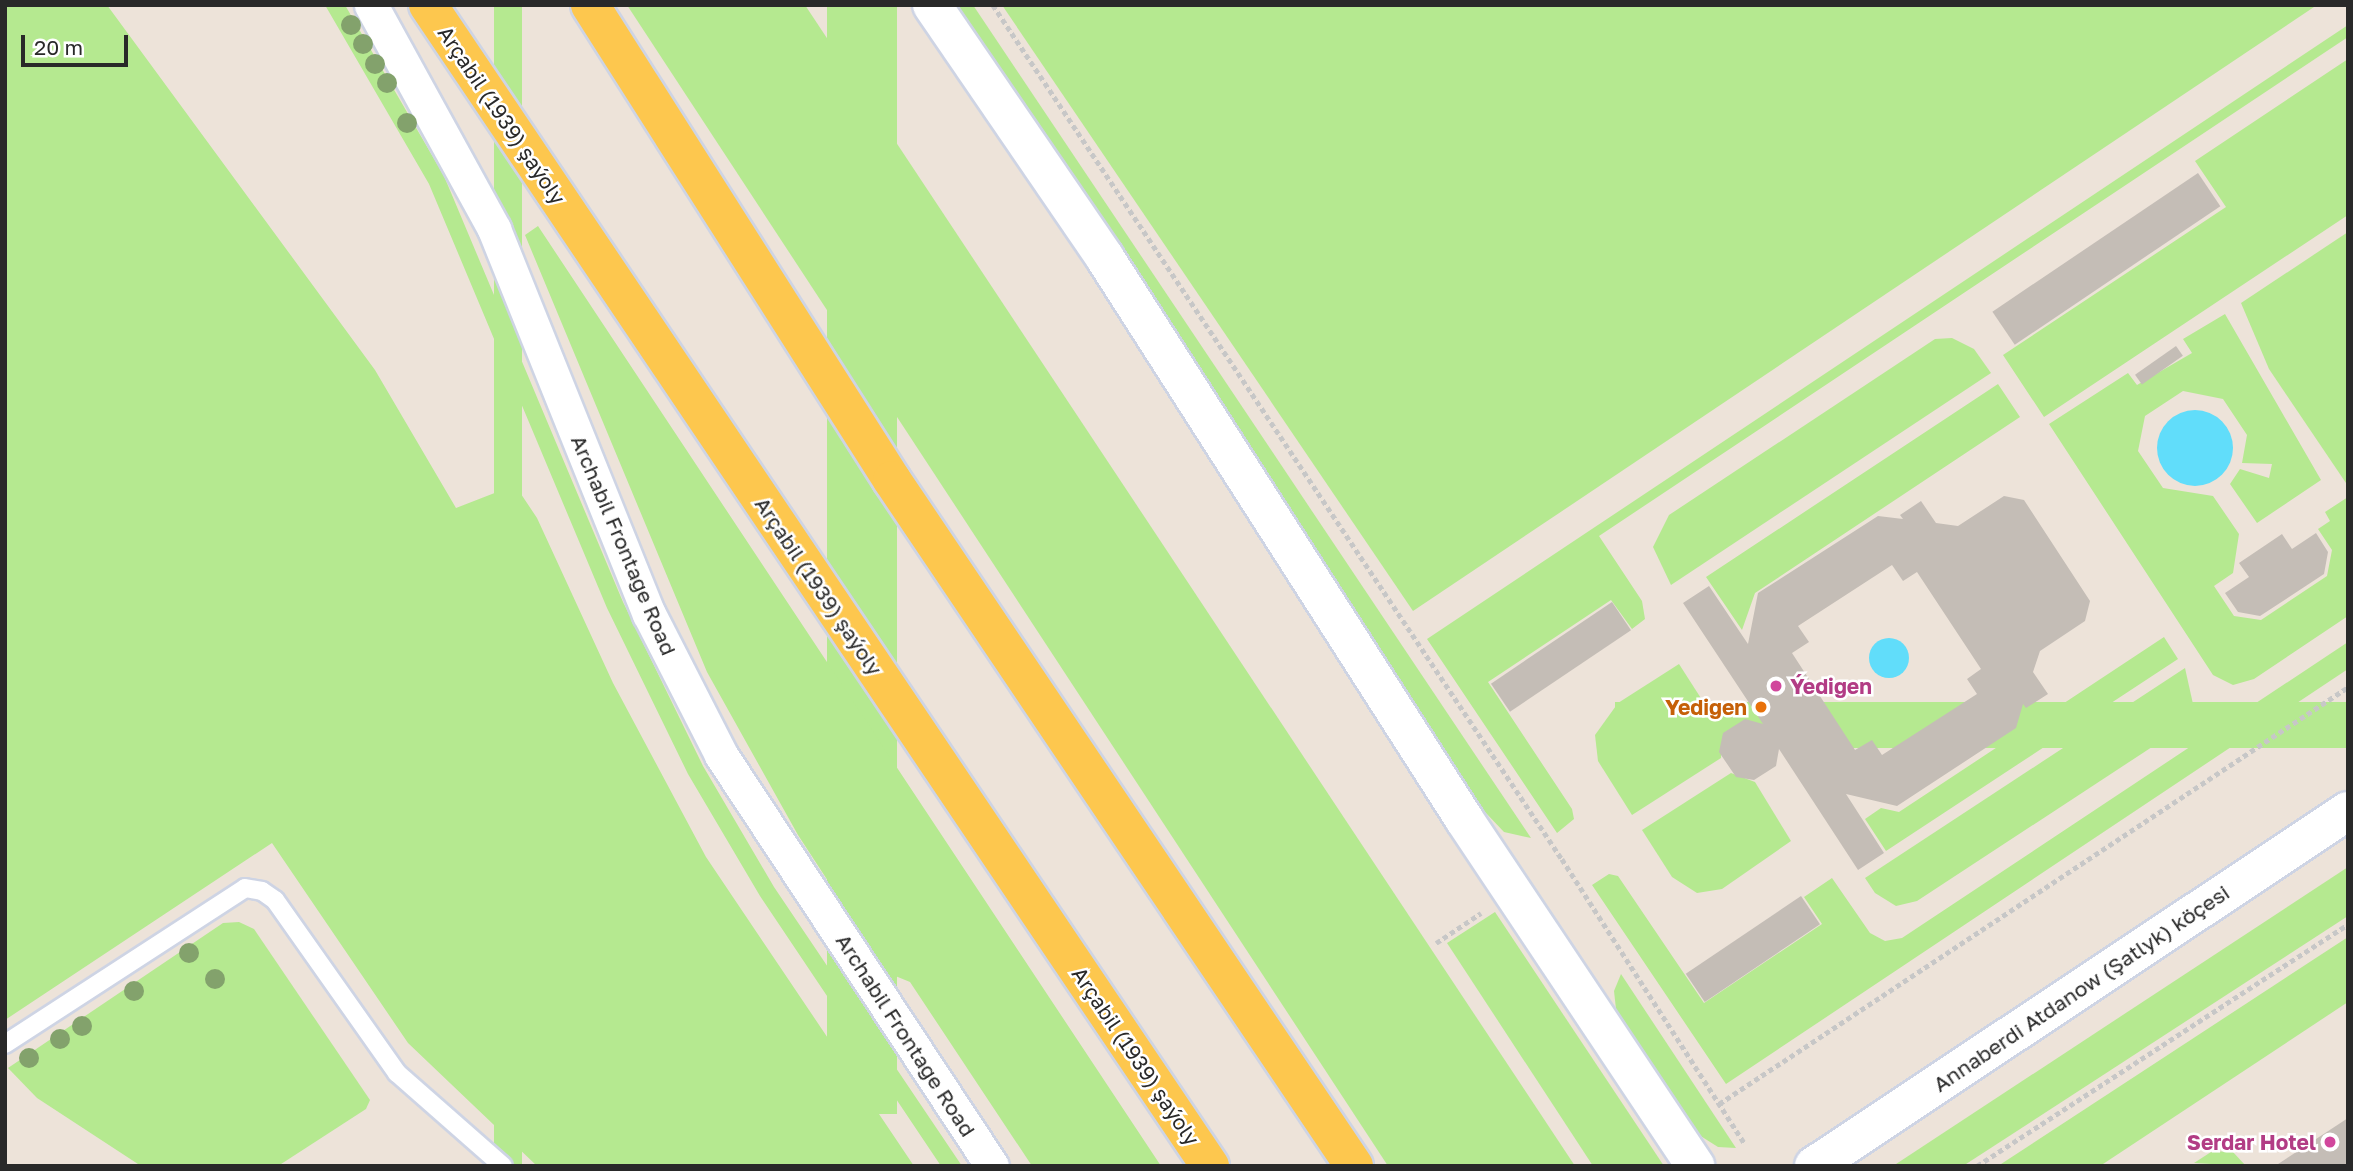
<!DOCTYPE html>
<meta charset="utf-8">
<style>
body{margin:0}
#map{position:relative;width:2353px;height:1171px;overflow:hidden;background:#ede3d9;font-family:"Golos Text",sans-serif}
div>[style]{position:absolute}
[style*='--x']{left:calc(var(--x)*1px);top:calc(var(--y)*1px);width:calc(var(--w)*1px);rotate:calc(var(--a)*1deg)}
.green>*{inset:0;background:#b5e990;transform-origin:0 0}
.water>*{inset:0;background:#61ddfa}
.round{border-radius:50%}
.building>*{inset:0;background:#c4bdb6;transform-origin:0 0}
.path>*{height:4.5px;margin-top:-2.25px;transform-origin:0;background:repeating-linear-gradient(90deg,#c7c7c7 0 5px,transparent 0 8.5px)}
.roads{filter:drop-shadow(2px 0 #ced4e4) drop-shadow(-2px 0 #ced4e4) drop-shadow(0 2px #ced4e4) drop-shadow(0 -2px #ced4e4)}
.service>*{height:18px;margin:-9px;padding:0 9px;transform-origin:9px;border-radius:9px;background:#fff}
.minor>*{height:33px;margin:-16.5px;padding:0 16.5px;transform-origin:16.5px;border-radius:16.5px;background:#fff}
.tertiary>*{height:38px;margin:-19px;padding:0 19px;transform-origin:19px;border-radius:19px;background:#fff}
.primary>*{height:38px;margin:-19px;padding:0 19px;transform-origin:19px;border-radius:19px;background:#fdc74e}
.trees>*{width:20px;height:20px;margin:-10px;border-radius:50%;background:#83a26c}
.dots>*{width:19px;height:19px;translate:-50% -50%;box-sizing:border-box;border:4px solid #fff;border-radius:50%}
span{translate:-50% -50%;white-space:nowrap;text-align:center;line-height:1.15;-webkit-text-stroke:5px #fff;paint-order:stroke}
.street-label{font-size:21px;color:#292929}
.hotel-label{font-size:21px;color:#b23c85;font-weight:700}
.left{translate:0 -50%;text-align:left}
.right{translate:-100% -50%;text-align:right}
.food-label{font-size:21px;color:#c56008;font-weight:700}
.frame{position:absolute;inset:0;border:7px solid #292929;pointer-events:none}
.scale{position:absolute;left:21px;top:35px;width:107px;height:32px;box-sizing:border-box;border:4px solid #292929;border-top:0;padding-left:9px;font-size:21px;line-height:24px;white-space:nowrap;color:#292929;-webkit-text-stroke:5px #fff;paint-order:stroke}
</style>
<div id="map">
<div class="green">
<i style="clip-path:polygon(5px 5px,107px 5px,375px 370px,456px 508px,515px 485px,537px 518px,613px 683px,706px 857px,914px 1166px,537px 1166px,408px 1043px,272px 843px,5px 1020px)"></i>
<i style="clip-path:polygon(325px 5px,345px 5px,444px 176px,623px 602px,703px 766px,774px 887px,962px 1166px,941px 1166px,760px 896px,688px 774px,607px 608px,429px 184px)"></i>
<i style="left:494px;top:5px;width:28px;height:1391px"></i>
<i style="clip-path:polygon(627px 5px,805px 5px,1575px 1166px,1388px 1166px)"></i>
<i style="left:827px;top:5px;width:70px;height:1109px"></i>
<i style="clip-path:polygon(950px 5px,973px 5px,1531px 838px,1504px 832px,1485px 812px)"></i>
<i style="clip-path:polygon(1002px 5px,2317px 5px,1413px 611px)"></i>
<i style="clip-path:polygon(2348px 25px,2348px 37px,1599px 536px,1642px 601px,1645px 619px,1632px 629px,1611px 600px,1488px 682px,1572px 809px,1574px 819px,1557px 833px,1427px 639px)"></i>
<i style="clip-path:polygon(2348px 59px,2348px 215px,2044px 417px,2003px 355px,2226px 207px,2195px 161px)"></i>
<i style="clip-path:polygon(538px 226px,1161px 1166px,1032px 1166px,910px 982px,888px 973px,798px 835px,707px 672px,525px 235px)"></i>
<i style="clip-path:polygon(2348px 232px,2348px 486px,2269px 369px,2241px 303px)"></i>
<i style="clip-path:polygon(2225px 314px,2321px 480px,2257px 523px,2230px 484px,2240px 469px,2269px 478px,2272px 464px,2242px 463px,2247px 435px,2223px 399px,2183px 391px,2145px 416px,2138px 451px,2163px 488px,2213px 496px,2239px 534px,2233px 573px,2214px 586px,2234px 616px,2261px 620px,2327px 576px,2332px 550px,2318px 529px,2330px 521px,2325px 512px,2348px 497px,2348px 616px,2254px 679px,2233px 685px,2213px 675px,2049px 424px,2128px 373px,2137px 385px,2192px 353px,2183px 339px)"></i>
<i style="clip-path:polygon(1952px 338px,1974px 349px,1991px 373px,1671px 585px,1653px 547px,1669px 515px,1935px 339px)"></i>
<i style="clip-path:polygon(1998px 384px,2020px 417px,1755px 593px,1742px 630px,1706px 577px)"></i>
<i style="clip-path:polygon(2164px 637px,2178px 659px,1886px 851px,1865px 819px,1881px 808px,1899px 812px)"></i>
<i style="clip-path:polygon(2348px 642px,2348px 669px,1726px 1084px,1592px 885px,1609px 874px,1618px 876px,1704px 1003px,1822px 924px,1804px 897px,1832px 878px,1870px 933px,1885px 941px,1902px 938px)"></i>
<i style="clip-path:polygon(1679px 664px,1722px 731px,1721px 758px,1632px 815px,1598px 761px,1595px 735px,1618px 703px)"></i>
<i style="clip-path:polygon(2185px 668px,2193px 704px,2181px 728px,1917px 901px,1896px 906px,1875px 893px,1865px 878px)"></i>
<i style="left:2348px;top:702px;width:46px;height:733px;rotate:90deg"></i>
<i style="clip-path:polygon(1731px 773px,1755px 782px,1791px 841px,1722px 889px,1697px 893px,1672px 877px,1642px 830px)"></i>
<i style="clip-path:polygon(2348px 867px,2348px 916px,1963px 1166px,1893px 1166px)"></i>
<i style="clip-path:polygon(1495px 912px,1664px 1166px,1593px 1166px,1447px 943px)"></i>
<i style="clip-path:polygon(239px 922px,254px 929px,370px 1100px,366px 1109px,278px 1166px,141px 1166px,37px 1098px,8px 1068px,223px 923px)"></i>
<i style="clip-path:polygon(2348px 937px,2348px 1002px,2100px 1166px,1998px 1166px)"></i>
<i style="clip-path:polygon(1621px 974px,1736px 1148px,1718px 1147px,1699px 1135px,1616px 1009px,1614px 991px)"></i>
<i style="clip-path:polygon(2232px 1151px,2246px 1166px,2194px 1163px,2211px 1152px)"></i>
</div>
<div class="water">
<i class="round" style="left:2157px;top:410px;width:76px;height:76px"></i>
<i class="round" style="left:1869px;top:638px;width:40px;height:40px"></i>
</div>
<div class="building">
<i style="left:2198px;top:173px;width:40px;height:248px;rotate:56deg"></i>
<i style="left:2176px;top:346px;width:12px;height:50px;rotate:55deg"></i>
<i style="clip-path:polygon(evenodd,2004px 496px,2024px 500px,2090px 601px,2085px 621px,2040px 651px,2033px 672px,2048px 694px,2026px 708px,2023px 704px,2016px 728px,1897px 806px,1846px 794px,1884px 853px,1858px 870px,1779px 749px,1776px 766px,1754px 780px,1736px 777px,1719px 752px,1723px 733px,1745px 719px,1763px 724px,1683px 603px,1709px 586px,1748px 644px,1758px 593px,1878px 516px,1903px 519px,1900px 515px,1921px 501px,1936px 523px,1958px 526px,2004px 496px,1892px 565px,1903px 581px,1917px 572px,1981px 669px,1967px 679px,1977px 694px,1882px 755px,1872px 740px,1855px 750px,1792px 653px,1809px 642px,1798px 626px,1892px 565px)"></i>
<i style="clip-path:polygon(2316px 533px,2328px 552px,2324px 574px,2260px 616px,2238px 612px,2225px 593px,2249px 577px,2239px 563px,2282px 534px,2292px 549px)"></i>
<i style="left:1612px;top:602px;width:34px;height:146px;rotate:56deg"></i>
<i style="left:1801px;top:896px;width:34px;height:139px;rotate:56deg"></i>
<i style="clip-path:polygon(2348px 1118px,2348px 1166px,2275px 1166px)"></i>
</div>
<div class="path">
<i style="--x:993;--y:5;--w:1026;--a:56.33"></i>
<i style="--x:1562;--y:859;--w:339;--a:57.3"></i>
<i style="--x:1436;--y:943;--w:54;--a:-33.7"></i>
<i style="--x:1719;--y:1104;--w:755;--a:-33.54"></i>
<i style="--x:1977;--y:1166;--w:443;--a:-33.1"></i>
</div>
<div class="roads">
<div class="service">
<i style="--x:5;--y:1044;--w:286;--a:-33"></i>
<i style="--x:245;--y:888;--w:17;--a:10"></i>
<i style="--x:262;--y:891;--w:16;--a:35"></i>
<i style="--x:275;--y:900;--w:212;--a:54.8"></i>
<i style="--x:397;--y:1073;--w:141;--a:41.3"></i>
</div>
<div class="minor">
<i style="--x:371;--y:5;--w:256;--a:61.2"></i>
<i style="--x:494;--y:229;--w:415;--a:68.1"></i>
<i style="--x:649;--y:614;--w:158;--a:62.9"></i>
<i style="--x:721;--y:755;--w:492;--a:56.6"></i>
</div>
<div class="tertiary">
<i style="--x:932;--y:5;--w:306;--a:55.6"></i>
<i style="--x:1105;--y:258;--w:666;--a:57.38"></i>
<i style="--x:1464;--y:819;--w:417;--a:56.3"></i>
<i style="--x:1814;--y:1166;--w:641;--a:-33.62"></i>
</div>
<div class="primary">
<i style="--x:428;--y:5;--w:1400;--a:56.04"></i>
<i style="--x:590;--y:5;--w:563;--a:57.55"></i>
<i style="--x:892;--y:480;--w:827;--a:56.04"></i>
</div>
</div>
<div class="trees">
<i style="left:351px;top:25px"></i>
<i style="left:363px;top:44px"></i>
<i style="left:375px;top:64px"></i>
<i style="left:387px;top:83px"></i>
<i style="left:407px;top:123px"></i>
<i style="left:189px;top:953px"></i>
<i style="left:215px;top:979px"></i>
<i style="left:134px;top:991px"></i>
<i style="left:82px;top:1026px"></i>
<i style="left:60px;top:1039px"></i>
<i style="left:29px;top:1058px"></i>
</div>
<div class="dots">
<i style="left:1776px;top:686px;background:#d1479c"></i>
<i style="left:1761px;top:707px;background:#e8710a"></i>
<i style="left:2330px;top:1142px;background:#d1479c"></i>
</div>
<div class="street-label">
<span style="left:502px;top:115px;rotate:56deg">Arçabil (1939) şaýoly</span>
<span style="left:624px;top:545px;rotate:67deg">Archabil Frontage Road</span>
<span style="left:819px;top:586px;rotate:56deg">Arçabil (1939) şaýoly</span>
<span style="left:2081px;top:988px;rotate:-34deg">Annaberdi Atdanow (Şatlyk) köçesi</span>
<span style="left:906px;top:1035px;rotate:57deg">Archabil Frontage Road</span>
<span style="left:1136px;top:1056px;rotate:56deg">Arçabil (1939) şaýoly</span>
</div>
<div class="hotel-label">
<span class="left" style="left:1790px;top:686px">Ýedigen</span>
<span class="right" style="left:2316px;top:1142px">Serdar Hotel</span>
</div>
<div class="food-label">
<span class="right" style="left:1747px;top:707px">Yedigen</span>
</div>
<div class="frame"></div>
<div class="scale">20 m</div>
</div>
